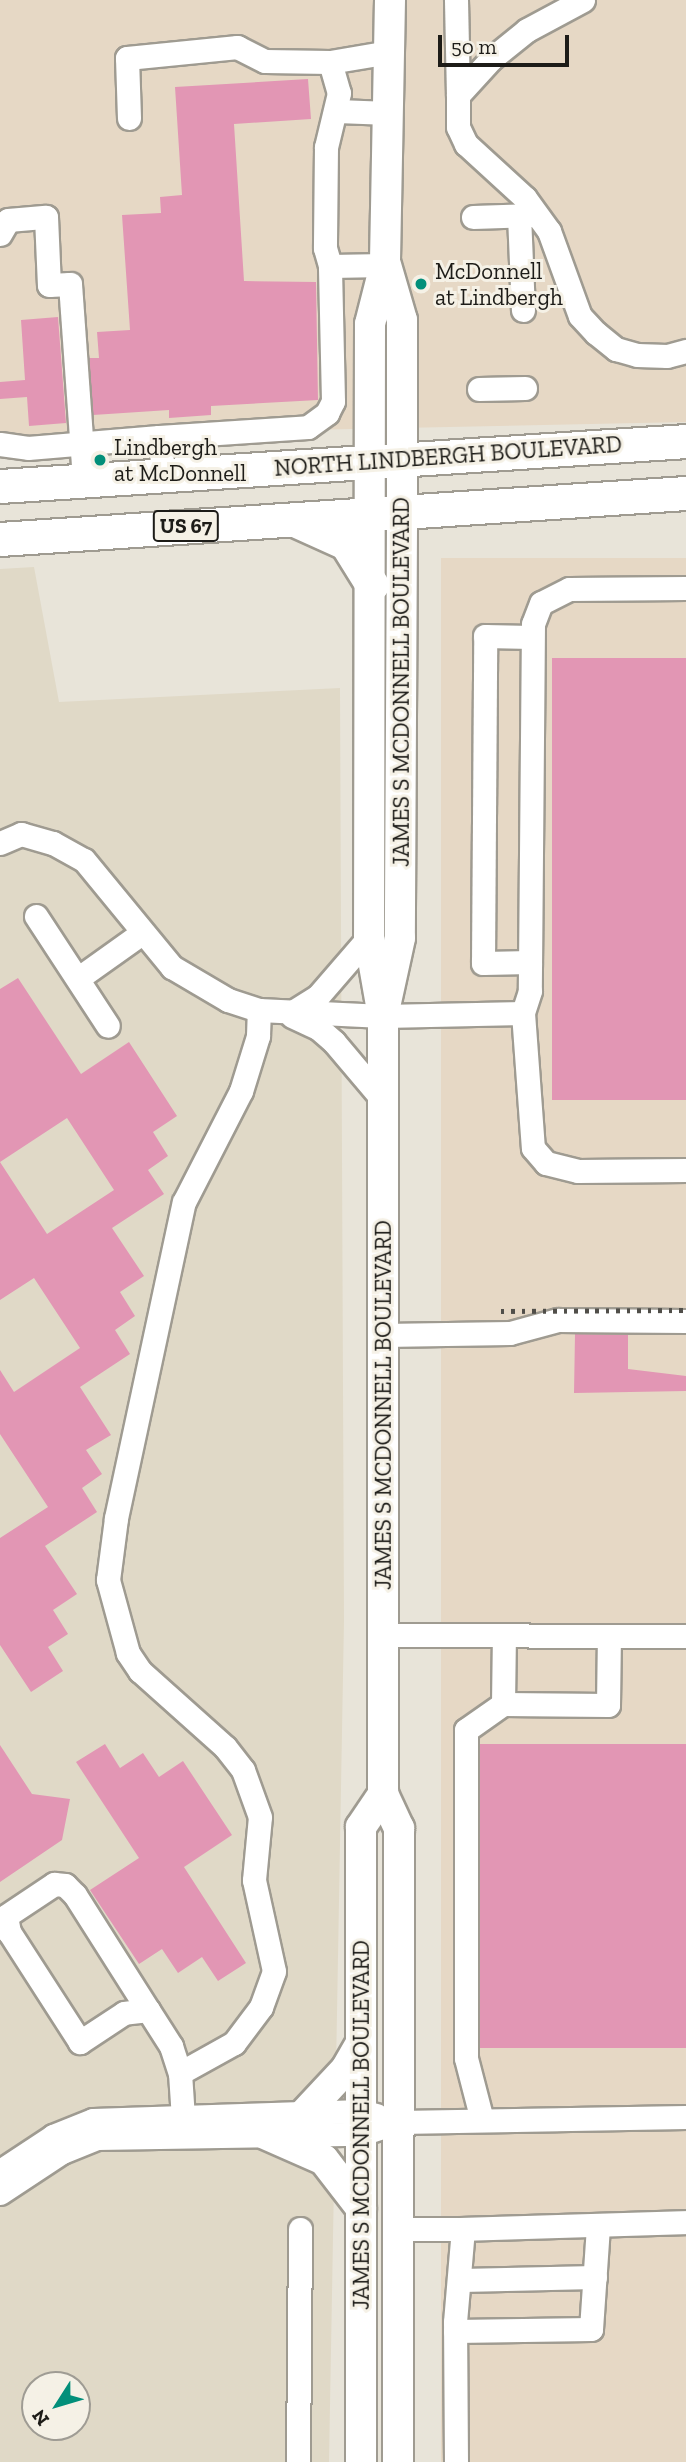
<!DOCTYPE html>
<style>
body{margin:0}
#map{position:relative;width:686px;height:2462px;overflow:hidden;background:#e8e4d9;font-family:"Zilla Slab",serif}
div>[style]{position:absolute}
[style*='--x']{left:calc(var(--x)*1px);top:calc(var(--y)*1px);width:calc(var(--w)*1px);rotate:calc(var(--a)*1deg)}
.built>*{inset:0;background:#e0d9c7}
.industrial>*{inset:0;background:#e6d8c5;transform-origin:0 0}
.building>*{inset:0;background:#e296b4;transform-origin:0 0}
.roads{filter:drop-shadow(2px 0 #9f9b91) drop-shadow(-2px 0 #9f9b91) drop-shadow(0 2px #9f9b91) drop-shadow(0 -2px #9f9b91)}
.minor>*{height:23px;margin:-11.5px;padding:0 11.5px;transform-origin:11.5px;border-radius:11.5px;background:#fff}
.major>*{height:30px;margin:-15px;padding:0 15px;transform-origin:15px;border-radius:15px;background:#fff}
.highway>*{height:33px;margin:-16.5px;padding:0 16.5px;transform-origin:16.5px;border-radius:16.5px;background:#fff}
.rail>*{height:5px;margin-top:-2.5px;transform-origin:0;background:repeating-linear-gradient(90deg,#504e49 0 3.5px,transparent 0 10.5px)}
.dots>*{width:19px;height:19px;translate:-50% -50%;box-sizing:border-box;border:4px solid #f5f1e6;border-radius:50%}
span{translate:-50% -50%;white-space:nowrap;text-align:center;line-height:1.15;-webkit-text-stroke:6px #f5f1e6;paint-order:stroke}
.shield-label span{padding:2px 5px;background:#f5f1e6;border:2px solid;border-radius:5px;-webkit-text-stroke-width:0}
.shield-label{font-size:21px;color:#1d1c18;font-weight:700}
.poi-label{font-size:23px;color:#1d1c18}
.left{translate:0 -50%;text-align:left}
.street-label{font-size:23px;color:#1d1c18}
.north{position:absolute;left:21px;top:2371px;width:70px;height:70px;box-sizing:border-box;background:#f5f1e6;border:2px solid #9f9c94;border-radius:50%;rotate:233deg;font-size:19px;font-weight:700;line-height:28px;text-align:center;color:#1d1c18}
.north::after{content:'';display:block;margin:auto;width:24px;height:32px;background:#028f7a;clip-path:polygon(50% 0,100% 100%,50% 72%,0 100%)}
.scale{position:absolute;left:438px;top:35px;width:131px;height:32px;box-sizing:border-box;border:4px solid #1d1c18;border-top:0;padding-left:9px;font-size:21px;line-height:24px;white-space:nowrap;color:#1d1c18;-webkit-text-stroke:5px #f5f1e6;paint-order:stroke}
</style>
<div id="map">
<div class="built">
<i style="clip-path:polygon(evenodd,34px 567px,59px 702px,340px 688px,344px 1620px,329px 2462px,0 2462px,0 569px,34px 567px,35px 2385px,77px 2385px,77px 2427px,35px 2427px,35px 2385px)"></i>
</div>
<div class="industrial">
<i style="clip-path:polygon(0 0,686px 0,686px 422px,303px 430px,0 451px)"></i>
<i style="left:686px;top:558px;width:1904px;height:245px;rotate:90deg"></i>
</div>
<div class="building">
<i style="clip-path:polygon(308px 79px,311px 119px,234px 124px,244px 281px,316px 282px,318px 400px,211px 406px,211px 415px,169px 418px,169px 410px,93px 415px,89px 358px,99px 358px,97px 332px,130px 330px,122px 215px,161px 213px,160px 197px,182px 195px,175px 87px)"></i>
<i style="clip-path:polygon(58px 317px,66px 423px,29px 426px,27px 397px,0 399px,0 382px,25px 380px,21px 320px)"></i>
<i style="left:552px;top:658px;width:134px;height:442px"></i>
<i style="clip-path:polygon(evenodd,18px 978px,81px 1074px,129px 1042px,177px 1116px,153px 1132px,168px 1156px,148px 1170px,164px 1194px,112px 1228px,144px 1276px,120px 1292px,135px 1316px,115px 1330px,130px 1354px,80px 1387px,111px 1435px,86px 1450px,102px 1474px,82px 1488px,97px 1512px,45px 1546px,77px 1594px,53px 1610px,68px 1634px,48px 1647px,63px 1671px,31px 1692px,0 1645px,0 1538px,48px 1507px,0 1434px,0 1370px,14px 1392px,80px 1348px,34px 1278px,0 1300px,0 989px,18px 978px,67px 1118px,114px 1190px,47px 1234px,0 1162px,67px 1118px)"></i>
<i style="clip-path:polygon(575px 1334px,628px 1335px,628px 1369px,686px 1376px,686px 1391px,574px 1393px)"></i>
<i style="clip-path:polygon(105px 1744px,120px 1768px,143px 1753px,159px 1777px,183px 1761px,232px 1835px,184px 1867px,246px 1963px,218px 1981px,202px 1957px,178px 1973px,162px 1949px,139px 1964px,90px 1890px,139px 1858px,76px 1762px)"></i>
<i style="left:686px;top:1744px;width:304px;height:206px;rotate:90deg"></i>
<i style="clip-path:polygon(0 1745px,32px 1794px,70px 1799px,62px 1840px,0 1882px)"></i>
</div>
<div class="roads">
<div class="minor">
<i style="--x:456;--y:0;--w:95;--a:88.8"></i>
<i style="--x:583;--y:0;--w:64;--a:151.8"></i>
<i style="--x:527;--y:30;--w:46;--a:141.1"></i>
<i style="--x:491;--y:59;--w:49;--a:132.5"></i>
<i style="--x:458;--y:95;--w:32;--a:90"></i>
<i style="--x:458;--y:127;--w:19;--a:65"></i>
<i style="--x:466;--y:144;--w:80;--a:42.5"></i>
<i style="--x:525;--y:198;--w:41;--a:54"></i>
<i style="--x:549;--y:231;--w:90;--a:70"></i>
<i style="--x:580;--y:316;--w:23;--a:47"></i>
<i style="--x:596;--y:333;--w:26;--a:39"></i>
<i style="--x:616;--y:349;--w:22;--a:16"></i>
<i style="--x:637;--y:355;--w:30;--a:2"></i>
<i style="--x:667;--y:356;--w:20;--a:-15"></i>
<i style="--x:330;--y:62;--w:61;--a:-9.5"></i>
<i style="--x:337;--y:111;--w:52;--a:2.2"></i>
<i style="--x:129;--y:118;--w:60;--a:-91.9"></i>
<i style="--x:127;--y:58;--w:111;--a:-5.7"></i>
<i style="--x:237;--y:47;--w:31;--a:27"></i>
<i style="--x:265;--y:61;--w:65;--a:0.9"></i>
<i style="--x:330;--y:62;--w:32;--a:74"></i>
<i style="--x:339;--y:93;--w:56;--a:103.5"></i>
<i style="--x:326;--y:147;--w:101;--a:90.6"></i>
<i style="--x:325;--y:248;--w:19;--a:74"></i>
<i style="--x:330;--y:266;--w:55;--a:-1"></i>
<i style="--x:519;--y:215;--w:95;--a:87.6"></i>
<i style="--x:473;--y:217;--w:60;--a:-1.9"></i>
<i style="--x:0;--y:234;--w:16;--a:-60"></i>
<i style="--x:8;--y:220;--w:38;--a:-5"></i>
<i style="--x:46;--y:217;--w:68;--a:87.5"></i>
<i style="--x:49;--y:285;--w:21;--a:-3"></i>
<i style="--x:70;--y:284;--w:197;--a:85.9"></i>
<i style="--x:479;--y:389;--w:46;--a:-1.2"></i>
<i style="--x:159;--y:437;--w:149;--a:-3.8"></i>
<i style="--x:308;--y:427;--w:24;--a:-36"></i>
<i style="--x:327;--y:413;--w:13;--a:-63"></i>
<i style="--x:333;--y:401;--w:135;--a:-91.3"></i>
<i style="--x:0;--y:444;--w:28;--a:8"></i>
<i style="--x:28;--y:448;--w:131;--a:-4.8"></i>
<i style="--x:159;--y:437;--w:39;--a:83"></i>
<i style="--x:686;--y:588;--w:117;--a:179.5"></i>
<i style="--x:569;--y:589;--w:31;--a:153"></i>
<i style="--x:541;--y:603;--w:22;--a:111"></i>
<i style="--x:533;--y:624;--w:367;--a:90.5"></i>
<i style="--x:530;--y:991;--w:23;--a:108"></i>
<i style="--x:523;--y:1013;--w:135;--a:85.8"></i>
<i style="--x:533;--y:1148;--w:20;--a:49"></i>
<i style="--x:546;--y:1163;--w:33;--a:14"></i>
<i style="--x:578;--y:1171;--w:108;--a:-0.5"></i>
<i style="--x:0;--y:843;--w:23;--a:-23"></i>
<i style="--x:21;--y:834;--w:33;--a:16"></i>
<i style="--x:53;--y:843;--w:35;--a:29"></i>
<i style="--x:84;--y:860;--w:139;--a:50.6"></i>
<i style="--x:172;--y:967;--w:65;--a:30.5"></i>
<i style="--x:228;--y:1000;--w:33;--a:18"></i>
<i style="--x:259;--y:1010;--w:124;--a:2.8"></i>
<i style="--x:383;--y:1016;--w:140;--a:-1.2"></i>
<i style="--x:36;--y:916;--w:131;--a:56.8"></i>
<i style="--x:530;--y:962;--w:47;--a:178.8"></i>
<i style="--x:483;--y:963;--w:327;--a:-89.6"></i>
<i style="--x:485;--y:636;--w:46;--a:1.2"></i>
<i style="--x:80;--y:977;--w:76;--a:-35.4"></i>
<i style="--x:291;--y:1013;--w:32;--a:-32"></i>
<i style="--x:318;--y:996;--w:78;--a:-49.2"></i>
<i style="--x:292;--y:1016;--w:29;--a:25"></i>
<i style="--x:318;--y:1028;--w:21;--a:41"></i>
<i style="--x:334;--y:1042;--w:76;--a:49.8"></i>
<i style="--x:383;--y:1335;--w:127;--a:-0.9"></i>
<i style="--x:510;--y:1333;--w:50;--a:-15.2"></i>
<i style="--x:558;--y:1320;--w:128;--a:0.4"></i>
<i style="--x:383;--y:1635;--w:303;--a:0.2"></i>
<i style="--x:503;--y:1704;--w:105;--a:0.5"></i>
<i style="--x:608;--y:1705;--w:69;--a:-89.2"></i>
<i style="--x:148;--y:2010;--w:24;--a:173"></i>
<i style="--x:124;--y:2013;--w:53;--a:146.6"></i>
<i style="--x:80;--y:2042;--w:131;--a:-122.8"></i>
<i style="--x:9;--y:1932;--w:16;--a:-101"></i>
<i style="--x:6;--y:1916;--w:58;--a:-33.7"></i>
<i style="--x:54;--y:1884;--w:11;--a:5"></i>
<i style="--x:65;--y:1885;--w:14;--a:45"></i>
<i style="--x:75;--y:1895;--w:136;--a:57.6"></i>
<i style="--x:148;--y:2010;--w:43;--a:57.4"></i>
<i style="--x:171;--y:2046;--w:28;--a:72"></i>
<i style="--x:180;--y:2073;--w:61;--a:86.2"></i>
<i style="--x:180;--y:2073;--w:62;--a:-29.1"></i>
<i style="--x:234;--y:2043;--w:45;--a:-53.1"></i>
<i style="--x:261;--y:2007;--w:38;--a:-70"></i>
<i style="--x:274;--y:1971;--w:93;--a:-102.4"></i>
<i style="--x:254;--y:1880;--w:63;--a:-84.6"></i>
<i style="--x:260;--y:1817;--w:50;--a:-109.9"></i>
<i style="--x:243;--y:1770;--w:29;--a:-128"></i>
<i style="--x:225;--y:1747;--w:114;--a:-138.2"></i>
<i style="--x:140;--y:1671;--w:22;--a:-124"></i>
<i style="--x:128;--y:1653;--w:76;--a:-105.3"></i>
<i style="--x:108;--y:1580;--w:63;--a:-82.6"></i>
<i style="--x:116;--y:1518;--w:323;--a:-77.9"></i>
<i style="--x:184;--y:1202;--w:125;--a:-62.8"></i>
<i style="--x:241;--y:1091;--w:58;--a:-72.8"></i>
<i style="--x:258;--y:1036;--w:26;--a:-88"></i>
<i style="--x:482;--y:2120;--w:64;--a:-104.5"></i>
<i style="--x:466;--y:2058;--w:328;--a:-90"></i>
<i style="--x:466;--y:1730;--w:45;--a:-35.1"></i>
<i style="--x:503;--y:1704;--w:68;--a:-89.2"></i>
<i style="--x:0;--y:2171;--w:64;--a:-33.4"></i>
<i style="--x:53;--y:2136;--w:43;--a:-21.8"></i>
<i style="--x:93;--y:2120;--w:268;--a:-1.9"></i>
<i style="--x:361;--y:2111;--w:16;--a:15"></i>
<i style="--x:0;--y:2193;--w:74;--a:-33.5"></i>
<i style="--x:62;--y:2152;--w:38;--a:-22"></i>
<i style="--x:97;--y:2138;--w:264;--a:-0.9"></i>
<i style="--x:361;--y:2134;--w:40;--a:-18"></i>
<i style="--x:399;--y:2122;--w:287;--a:-1"></i>
<i style="--x:399;--y:2229;--w:64;--a:0"></i>
<i style="--x:461;--y:2280;--w:134;--a:-1.3"></i>
<i style="--x:455;--y:2331;--w:136;--a:-0.8"></i>
<i style="--x:591;--y:2329;--w:104;--a:-86.1"></i>
<i style="--x:298;--y:2462;--w:233;--a:-89.5"></i>
<i style="--x:456;--y:2462;--w:140;--a:-90.4"></i>
<i style="--x:455;--y:2322;--w:93;--a:-85.1"></i>
<i style="--x:463;--y:2229;--w:223;--a:-1.8"></i>
</div>
<div class="major">
<i style="--x:390;--y:0;--w:265;--a:91.1"></i>
<i style="--x:385;--y:265;--w:61;--a:104.3"></i>
<i style="--x:370;--y:324;--w:613;--a:90.09"></i>
<i style="--x:369;--y:937;--w:80;--a:80"></i>
<i style="--x:383;--y:1016;--w:778;--a:90"></i>
<i style="--x:383;--y:1794;--w:38;--a:65"></i>
<i style="--x:399;--y:1828;--w:634;--a:90.09"></i>
<i style="--x:386;--y:265;--w:57;--a:73.8"></i>
<i style="--x:402;--y:320;--w:206;--a:90"></i>
<i style="--x:402;--y:526;--w:412;--a:90.3"></i>
<i style="--x:400;--y:938;--w:66;--a:102.3"></i>
<i style="--x:305;--y:2113;--w:60;--a:-47"></i>
<i style="--x:346;--y:2069;--w:30;--a:-60"></i>
<i style="--x:265;--y:2134;--w:64;--a:23.8"></i>
<i style="--x:324;--y:2160;--w:61;--a:52.4"></i>
<i style="--x:361;--y:2462;--w:635;--a:-90"></i>
<i style="--x:361;--y:1827;--w:40;--a:-56"></i>
</div>
<div class="highway">
<i style="--x:0;--y:486;--w:687;--a:-3.75"></i>
<i style="--x:299;--y:522;--w:51;--a:24.1"></i>
<i style="--x:346;--y:543;--w:49;--a:58.2"></i>
<i style="--x:0;--y:539;--w:688;--a:-3.84"></i>
</div>
</div>
<div class="rail">
<i style="--x:501;--y:1311;--w:185;--a:-0.3"></i>
</div>
<div class="dots">
<i style="left:421px;top:284px;background:#028f7a"></i>
<i style="left:100px;top:460px;background:#028f7a"></i>
</div>
<div class="shield-label">
<span style="left:186px;top:526px">US 67</span>
</div>
<div class="poi-label">
<span class="left" style="left:435px;top:284px">McDonnell<br>at Lindbergh</span>
<span class="left" style="left:114px;top:460px">Lindbergh<br>at McDonnell</span>
</div>
<div class="street-label">
<span style="left:448px;top:456px;rotate:-4deg">NORTH LINDBERGH BOULEVARD</span>
<span style="left:401px;top:682px;rotate:-90deg">JAMES S MCDONNELL BOULEVARD</span>
<span style="left:383px;top:1405px;rotate:-90deg">JAMES S MCDONNELL BOULEVARD</span>
<span style="left:361px;top:2125px;rotate:-90deg">JAMES S MCDONNELL BOULEVARD</span>
</div>
<div class="north">N</div>
<div class="scale">50 m</div>
</div>
